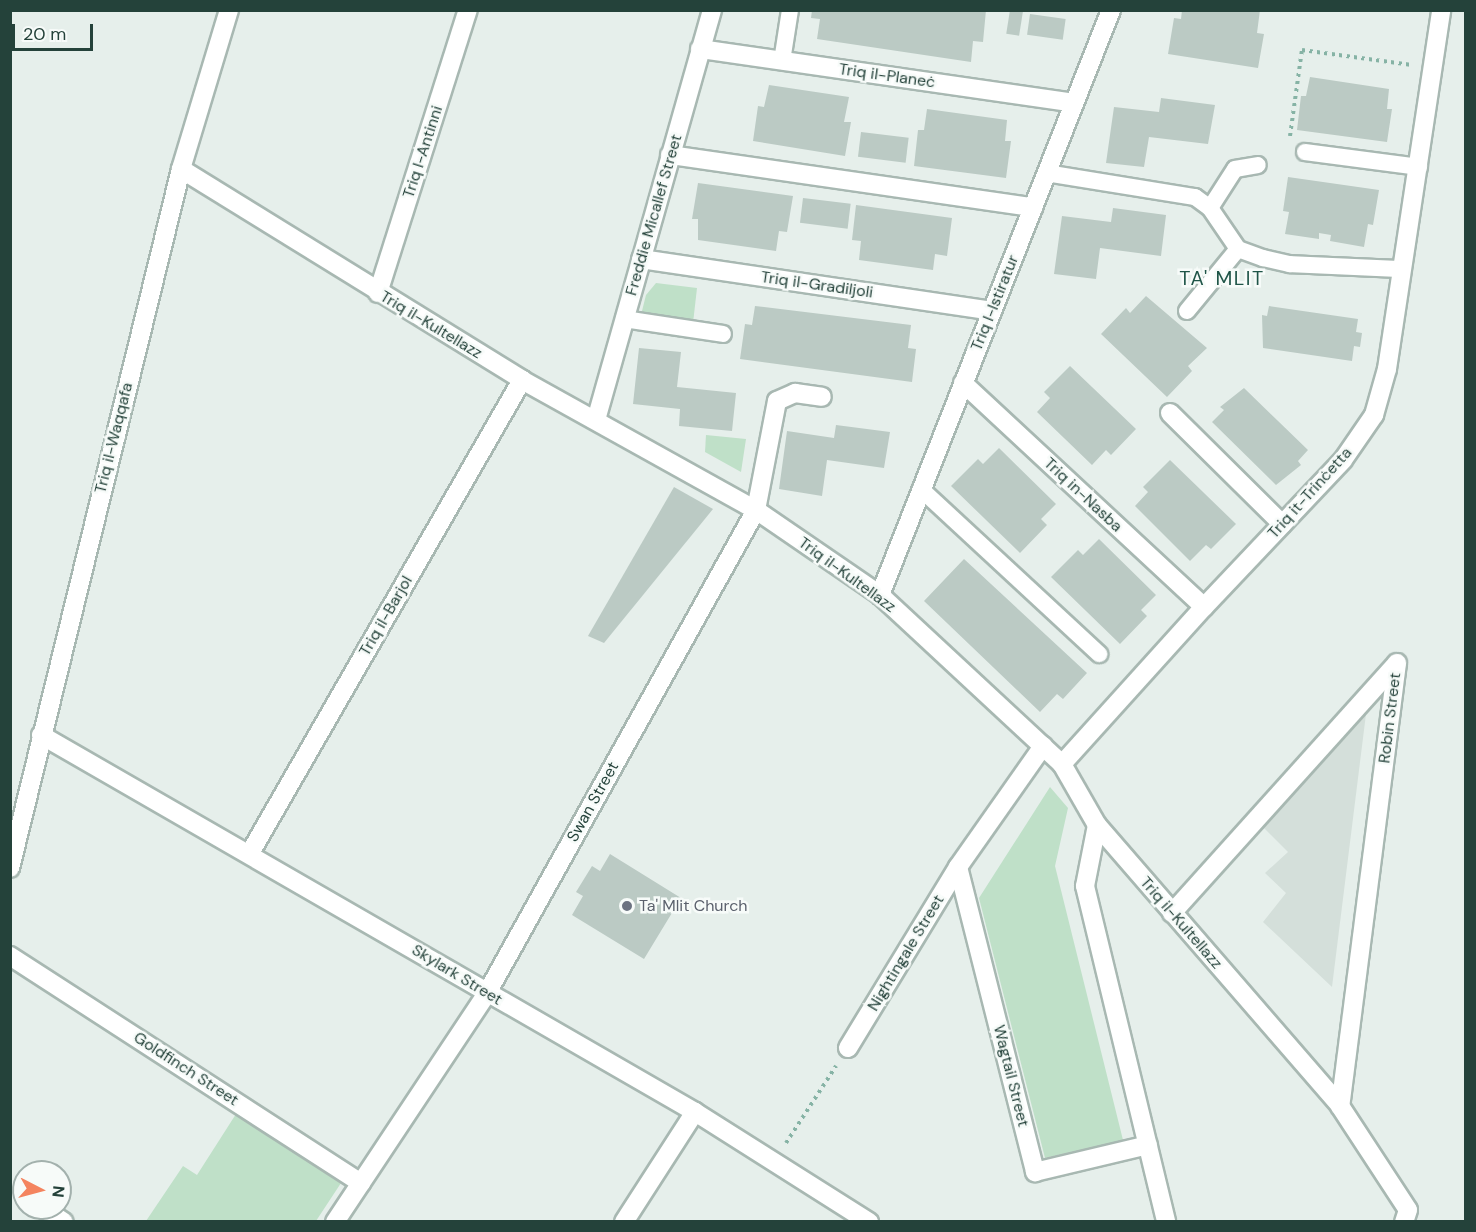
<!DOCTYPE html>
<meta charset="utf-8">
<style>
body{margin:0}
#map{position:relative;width:1476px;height:1232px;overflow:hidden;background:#e6efeb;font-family:"DM Sans",sans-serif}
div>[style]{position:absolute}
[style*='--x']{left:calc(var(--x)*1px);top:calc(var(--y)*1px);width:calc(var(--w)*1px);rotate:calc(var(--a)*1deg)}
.built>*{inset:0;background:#d4dfda}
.green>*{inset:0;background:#bfe0c8}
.building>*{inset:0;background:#bbcac4;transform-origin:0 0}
.path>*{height:4px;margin-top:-2px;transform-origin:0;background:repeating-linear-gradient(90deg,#86b3a5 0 3px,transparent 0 7.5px)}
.roads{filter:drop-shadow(2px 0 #a8b8b2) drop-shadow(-2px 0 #a8b8b2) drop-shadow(0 2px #a8b8b2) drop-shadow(0 -2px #a8b8b2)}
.service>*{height:16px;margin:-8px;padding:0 8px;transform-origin:8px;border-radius:8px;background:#fff}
.minor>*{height:18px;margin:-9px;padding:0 9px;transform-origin:9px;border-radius:9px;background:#fff}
.dots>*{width:16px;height:16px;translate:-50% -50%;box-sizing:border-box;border:3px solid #f7fbf9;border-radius:50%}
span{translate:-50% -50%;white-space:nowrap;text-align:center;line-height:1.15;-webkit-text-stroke:5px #f7fbf9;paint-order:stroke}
.street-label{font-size:16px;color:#24423a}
.worship-label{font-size:16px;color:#5b616d}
.left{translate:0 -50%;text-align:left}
.quarter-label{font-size:20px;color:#1f5548;letter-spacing:1.5px}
.frame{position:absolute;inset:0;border:12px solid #24423a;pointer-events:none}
.north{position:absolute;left:12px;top:1160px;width:60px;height:60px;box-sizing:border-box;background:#f7fbf9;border:2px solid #a3b1ad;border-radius:50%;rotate:96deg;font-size:16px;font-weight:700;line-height:24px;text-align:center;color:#24423a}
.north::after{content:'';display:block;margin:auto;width:21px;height:27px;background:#f4845f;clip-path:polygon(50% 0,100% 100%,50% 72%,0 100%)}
.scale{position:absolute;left:12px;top:24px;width:81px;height:27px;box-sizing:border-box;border:3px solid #24423a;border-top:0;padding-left:8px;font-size:18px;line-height:21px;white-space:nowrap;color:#24423a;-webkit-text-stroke:4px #f7fbf9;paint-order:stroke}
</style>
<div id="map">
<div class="built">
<i style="clip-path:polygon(1366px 714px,1332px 987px,1263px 922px,1286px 893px,1265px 873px,1288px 852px,1258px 822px)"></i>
</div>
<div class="green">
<i style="clip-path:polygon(656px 283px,697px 288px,693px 323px,653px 319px,642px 311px,646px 295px)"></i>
<i style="clip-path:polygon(706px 435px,746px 439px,741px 472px,705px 452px)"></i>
<i style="clip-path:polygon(1050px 787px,1068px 808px,1055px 866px,1123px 1140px,1045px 1158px,979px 898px)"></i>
<i style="clip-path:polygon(236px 1114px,341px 1183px,316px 1221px,146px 1221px,183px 1166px,197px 1175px)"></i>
</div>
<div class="building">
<i style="clip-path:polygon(812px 10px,986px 10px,983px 42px,973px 41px,971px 62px,817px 39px,820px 19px,811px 18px)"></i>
<i style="left:1010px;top:10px;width:13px;height:24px;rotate:9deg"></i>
<i style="clip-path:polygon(1182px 10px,1260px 10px,1257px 33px,1264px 34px,1258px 68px,1168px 54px,1174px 18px,1181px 19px)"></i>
<i style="left:1030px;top:14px;width:36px;height:21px;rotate:8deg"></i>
<i style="clip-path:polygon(1310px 77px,1389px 89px,1387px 109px,1392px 109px,1387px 142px,1297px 130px,1301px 96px,1306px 96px)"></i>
<i style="clip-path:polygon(769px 85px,849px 97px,844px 122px,851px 122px,845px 156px,753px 141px,758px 106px,764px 107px)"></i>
<i style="clip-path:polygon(1161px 98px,1215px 105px,1208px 144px,1149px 137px,1144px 167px,1106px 163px,1114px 107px,1159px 112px)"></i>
<i style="clip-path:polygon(927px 109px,1007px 120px,1005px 141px,1011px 141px,1006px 178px,914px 166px,918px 130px,924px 130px)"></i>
<i style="left:861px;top:132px;width:48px;height:25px;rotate:7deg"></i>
<i style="clip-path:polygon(1288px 177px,1379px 190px,1373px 225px,1368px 224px,1364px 247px,1330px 241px,1331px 235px,1319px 233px,1319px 239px,1285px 234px,1289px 212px,1283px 211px)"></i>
<i style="clip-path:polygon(698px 183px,793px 196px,787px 232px,779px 231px,776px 251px,698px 240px,698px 219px,692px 219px)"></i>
<i style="left:803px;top:198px;width:48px;height:25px;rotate:7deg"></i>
<i style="clip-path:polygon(856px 205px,952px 218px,947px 256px,935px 254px,933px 270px,859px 260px,861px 241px,852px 240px)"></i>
<i style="clip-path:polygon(1113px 208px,1166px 215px,1161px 256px,1100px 248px,1096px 279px,1054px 274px,1062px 216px,1111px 222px)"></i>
<i style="clip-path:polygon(1146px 296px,1207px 348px,1188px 366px,1192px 371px,1167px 397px,1101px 334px,1126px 308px,1130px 313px)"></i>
<i style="clip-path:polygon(755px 306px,911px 325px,908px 348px,916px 349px,912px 382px,740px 359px,745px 324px,752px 325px)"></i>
<i style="clip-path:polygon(1269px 306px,1358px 319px,1356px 332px,1362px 333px,1360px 347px,1354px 346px,1352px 361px,1263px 348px,1262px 315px,1267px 316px)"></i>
<i style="clip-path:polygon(639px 348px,681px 352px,677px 387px,736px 393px,732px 431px,679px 426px,680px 409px,633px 404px)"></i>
<i style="clip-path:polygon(1070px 366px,1136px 429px,1111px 455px,1106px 450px,1092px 465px,1037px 412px,1050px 398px,1044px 392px)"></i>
<i style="clip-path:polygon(1244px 388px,1308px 450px,1298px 461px,1301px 465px,1276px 485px,1212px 422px,1224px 410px,1220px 407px)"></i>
<i style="clip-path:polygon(836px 425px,890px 432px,884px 468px,827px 460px,822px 496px,779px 489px,787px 431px,834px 438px)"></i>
<i style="clip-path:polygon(999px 448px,1056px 504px,1041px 519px,1047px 525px,1020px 553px,951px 486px,978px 459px,983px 464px)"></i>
<i style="clip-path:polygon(1170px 460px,1236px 524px,1211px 549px,1206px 545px,1190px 561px,1135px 506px,1148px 492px,1143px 487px)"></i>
<i style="clip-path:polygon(674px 487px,713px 509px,604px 643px,588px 636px)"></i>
<i style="clip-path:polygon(1099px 539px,1156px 595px,1141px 610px,1147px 616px,1120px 644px,1051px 577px,1078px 550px,1083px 555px)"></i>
<i style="clip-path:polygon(964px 559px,1087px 673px,1063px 699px,1057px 694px,1040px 712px,924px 601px)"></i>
<i style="clip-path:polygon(610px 854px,681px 898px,644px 959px,572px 915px,583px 896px,576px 892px,592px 866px,600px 871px)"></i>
</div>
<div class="path">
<i style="--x:1290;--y:136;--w:87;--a:-82.1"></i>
<i style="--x:1302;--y:50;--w:111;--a:7.8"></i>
<i style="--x:786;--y:1143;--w:92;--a:-57"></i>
</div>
<div class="roads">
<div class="service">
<i style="--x:782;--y:61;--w:52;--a:-81.1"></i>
<i style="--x:1305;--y:152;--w:115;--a:7.5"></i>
<i style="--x:1046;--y:173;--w:151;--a:9.2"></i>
<i style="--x:1195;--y:197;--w:19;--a:36"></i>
<i style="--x:1210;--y:208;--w:50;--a:55.7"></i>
<i style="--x:1238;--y:249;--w:27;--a:20"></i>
<i style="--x:1263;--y:258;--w:28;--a:13"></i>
<i style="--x:1290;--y:264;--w:112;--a:2.6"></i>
<i style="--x:1210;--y:208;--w:46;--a:-57.3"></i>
<i style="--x:1235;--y:169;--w:23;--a:-10"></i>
<i style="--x:1187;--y:311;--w:80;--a:-50.6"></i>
<i style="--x:624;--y:319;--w:100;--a:8.6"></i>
<i style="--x:921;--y:489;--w:243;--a:42.8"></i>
</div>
<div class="minor">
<i style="--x:700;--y:49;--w:378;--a:8.2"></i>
<i style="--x:670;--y:155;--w:367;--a:8.2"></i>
<i style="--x:181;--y:169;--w:401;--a:31.7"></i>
<i style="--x:522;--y:380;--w:268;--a:29.1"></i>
<i style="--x:756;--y:510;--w:150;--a:34.4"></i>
<i style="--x:880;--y:595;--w:248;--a:42.9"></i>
<i style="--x:1062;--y:764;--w:70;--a:60.2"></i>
<i style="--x:1097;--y:825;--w:371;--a:49.1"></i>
<i style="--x:1340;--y:1106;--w:124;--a:56.8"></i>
<i style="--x:1408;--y:1210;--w:13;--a:108"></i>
<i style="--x:641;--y:259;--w:355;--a:8.4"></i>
<i style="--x:378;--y:293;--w:297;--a:-72.4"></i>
<i style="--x:963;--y:383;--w:329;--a:42.9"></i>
<i style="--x:1170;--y:413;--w:158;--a:44.7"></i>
<i style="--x:596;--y:420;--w:426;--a:-74.2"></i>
<i style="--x:880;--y:595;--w:629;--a:-68.45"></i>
<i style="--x:41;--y:735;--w:755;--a:29.96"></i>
<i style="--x:695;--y:1112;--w:206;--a:32.3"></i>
<i style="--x:1062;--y:764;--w:212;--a:-47.9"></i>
<i style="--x:1204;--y:607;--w:202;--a:-46.6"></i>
<i style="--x:1343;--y:460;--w:55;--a:-55.4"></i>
<i style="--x:1374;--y:415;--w:48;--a:-74.2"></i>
<i style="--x:1387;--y:369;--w:363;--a:-81.4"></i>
<i style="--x:1097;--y:825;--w:62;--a:101.1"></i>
<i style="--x:1085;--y:886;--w:346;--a:76.4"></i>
<i style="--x:250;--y:853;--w:546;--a:-60.1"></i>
<i style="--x:958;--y:867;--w:315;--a:75.8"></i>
<i style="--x:1035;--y:1172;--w:116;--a:-13.4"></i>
<i style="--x:10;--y:868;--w:720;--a:-76.25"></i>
<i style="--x:181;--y:169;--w:166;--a:-73.2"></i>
<i style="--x:1172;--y:913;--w:336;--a:-48"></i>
<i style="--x:1397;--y:663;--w:447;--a:97.3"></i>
<i style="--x:10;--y:956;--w:418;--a:32.9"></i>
<i style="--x:848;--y:1048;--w:212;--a:-58.7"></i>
<i style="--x:958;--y:867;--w:148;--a:-54.9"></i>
<i style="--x:43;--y:1208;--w:25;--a:34"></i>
<i style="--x:335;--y:1222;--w:275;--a:-56.4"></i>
<i style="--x:487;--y:993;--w:553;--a:-60.88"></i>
<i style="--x:756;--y:510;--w:111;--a:-79.1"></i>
<i style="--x:777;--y:401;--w:20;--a:-24"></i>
<i style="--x:795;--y:393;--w:27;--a:8"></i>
<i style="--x:624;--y:1222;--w:131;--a:-57.2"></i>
</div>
</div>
<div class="dots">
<i style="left:627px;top:906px;background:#6b7280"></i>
</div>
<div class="street-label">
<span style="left:887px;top:76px;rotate:8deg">Triq il-Planeċ</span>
<span style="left:423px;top:152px;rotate:-72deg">Triq l-Antinni</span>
<span style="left:654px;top:215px;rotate:-74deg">Freddie Micallef Street</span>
<span style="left:817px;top:285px;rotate:8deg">Triq il-Gradiljoli</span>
<span style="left:995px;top:303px;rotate:-68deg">Triq l-Istiratur</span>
<span style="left:431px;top:325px;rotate:31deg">Triq il-Kultellazz</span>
<span style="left:114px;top:438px;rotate:-76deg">Triq il-Waqqafa</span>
<span style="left:1310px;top:493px;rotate:-48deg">Triq it-Trinċetta</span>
<span style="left:1083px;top:495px;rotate:43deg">Triq in-Nasba</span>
<span style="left:847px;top:575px;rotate:36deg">Triq il-Kultellazz</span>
<span style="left:386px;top:616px;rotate:-60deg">Triq il-Barjol</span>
<span style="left:1390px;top:718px;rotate:-83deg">Robin Street</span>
<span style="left:593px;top:802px;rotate:-61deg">Swan Street</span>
<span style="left:1181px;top:923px;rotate:49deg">Triq il-Kultellazz</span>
<span style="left:906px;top:953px;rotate:-59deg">Nightingale Street</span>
<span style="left:457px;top:975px;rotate:31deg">Skylark Street</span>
<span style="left:186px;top:1069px;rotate:33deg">Goldfinch Street</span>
<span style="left:1011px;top:1076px;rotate:76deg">Wagtail Street</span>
</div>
<div class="worship-label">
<span class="left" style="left:639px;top:906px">Ta' Mlit Church</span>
</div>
<div class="quarter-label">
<span style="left:1222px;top:278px">TA' MLIT</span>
</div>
<div class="frame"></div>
<div class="north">N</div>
<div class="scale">20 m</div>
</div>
